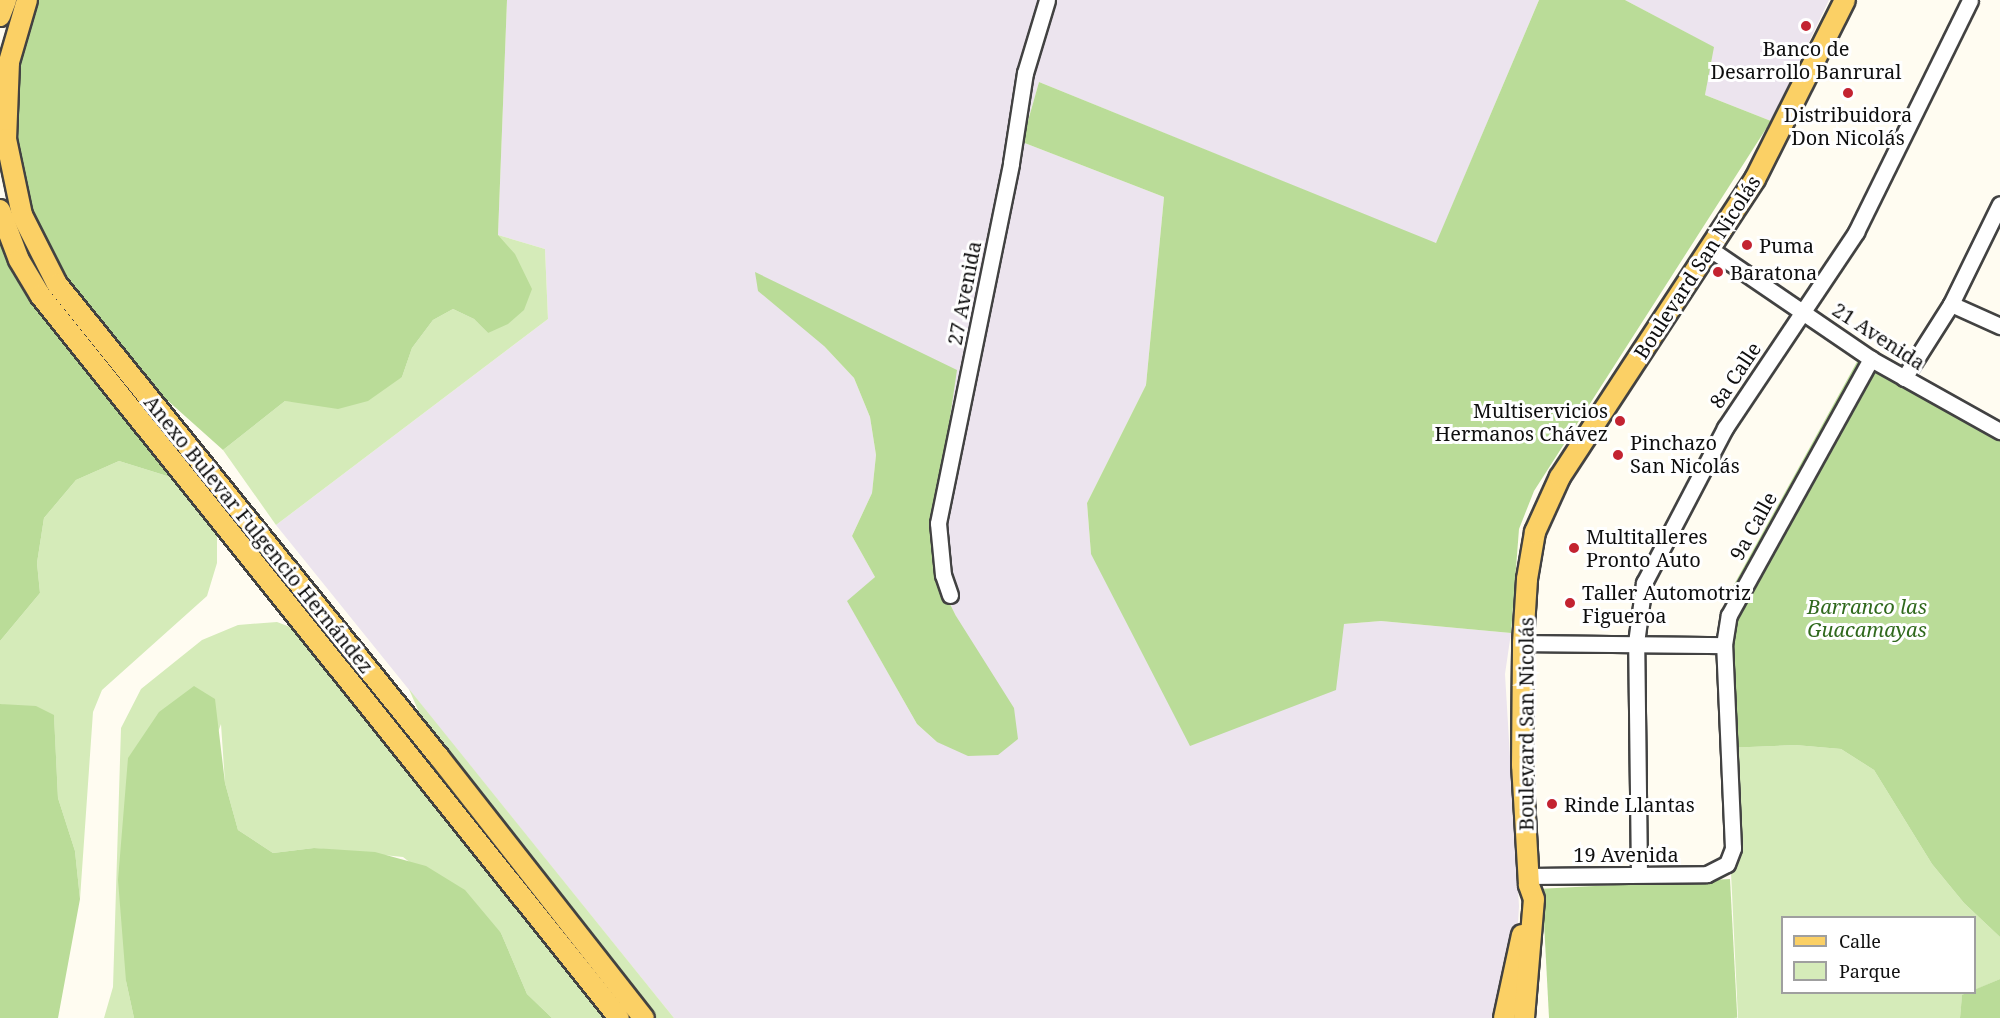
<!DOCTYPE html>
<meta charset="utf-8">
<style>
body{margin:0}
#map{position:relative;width:2000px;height:1018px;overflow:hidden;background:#fffcf1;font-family:"Noto Serif",serif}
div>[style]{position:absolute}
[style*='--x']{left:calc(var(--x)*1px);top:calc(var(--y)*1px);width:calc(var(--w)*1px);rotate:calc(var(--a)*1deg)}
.industrial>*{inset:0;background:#ece4ee}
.green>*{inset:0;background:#d5ebb9}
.forest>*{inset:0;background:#badc98;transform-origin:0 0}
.roads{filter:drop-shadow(2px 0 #424242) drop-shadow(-2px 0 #424242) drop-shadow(0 2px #424242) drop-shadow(0 -2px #424242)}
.minor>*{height:15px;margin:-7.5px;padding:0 7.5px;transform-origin:7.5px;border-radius:7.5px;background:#fff}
.major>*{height:20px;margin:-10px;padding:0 10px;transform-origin:10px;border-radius:10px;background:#fbd065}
.dots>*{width:16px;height:16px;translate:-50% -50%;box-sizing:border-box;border:3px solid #fff;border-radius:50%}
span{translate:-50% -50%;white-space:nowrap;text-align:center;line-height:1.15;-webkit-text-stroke:6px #fff;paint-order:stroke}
.poi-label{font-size:20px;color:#0f0f0f}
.left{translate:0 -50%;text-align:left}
.right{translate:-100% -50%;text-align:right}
.street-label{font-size:20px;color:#0f0f0f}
.park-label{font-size:20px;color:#30691d;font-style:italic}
.legend{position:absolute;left:1781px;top:916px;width:195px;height:78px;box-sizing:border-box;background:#fff;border:2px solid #9f9f9f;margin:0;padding:8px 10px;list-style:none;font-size:18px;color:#0f0f0f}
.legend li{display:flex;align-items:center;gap:12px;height:30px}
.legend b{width:30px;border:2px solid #9f9f9f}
</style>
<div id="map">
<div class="industrial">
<i style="clip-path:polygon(evenodd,507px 0,1539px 0,1436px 244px,1039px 82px,1022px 142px,1164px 197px,1146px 385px,1087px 503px,1091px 554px,1344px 624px,1381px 621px,1511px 633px,1505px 674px,1519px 906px,1517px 941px,1500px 988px,1496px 1018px,674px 1018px,276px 525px,548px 319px,545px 249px,498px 235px,507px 0,824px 346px,956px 370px,933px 533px,939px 582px,956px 616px,937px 742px,917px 724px,848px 602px,875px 577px,852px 536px,872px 493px,876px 455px,870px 417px,854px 378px,824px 346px)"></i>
<i style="clip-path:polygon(1625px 0,1829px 0,1771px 121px,1705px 95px,1713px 47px)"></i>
</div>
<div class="green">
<i style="clip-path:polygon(498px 235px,545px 249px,548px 319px,276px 525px,223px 450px,285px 401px,305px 402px,402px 377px,412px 348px,433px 320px,453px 309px,474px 319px,488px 333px)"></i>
<i style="clip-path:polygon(119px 461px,180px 480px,217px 535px,217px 563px,207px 596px,102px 690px,93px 712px,80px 899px,75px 851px,58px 798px,54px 716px,0 704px,0 641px,40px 593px,37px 563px,44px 518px,76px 480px)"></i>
<i style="clip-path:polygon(277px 622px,298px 630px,610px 1018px,552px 1018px,527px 994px,501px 933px,403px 857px,314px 848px,273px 853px,238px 830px,225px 783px,221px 724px,126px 981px,134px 1018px,104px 1018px,113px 987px,121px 728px,141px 689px,202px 640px,238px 625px)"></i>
<i style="clip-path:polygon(409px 689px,674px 1018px,653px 1018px,429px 736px)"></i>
<i style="clip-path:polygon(1795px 745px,1841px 749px,1874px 770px,1932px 864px,1964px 903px,2000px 937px,2000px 979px,1975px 990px,1974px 918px,1782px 918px,1782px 992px,1969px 993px,1962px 996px,1960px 1018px,1738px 1018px,1725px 748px)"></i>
</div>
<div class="forest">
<i style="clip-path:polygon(37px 0,507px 0,498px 235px,515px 254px,532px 289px,524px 310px,508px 324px,488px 333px,474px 319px,453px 309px,433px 320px,412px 348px,402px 377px,368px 401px,338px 409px,285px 401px,223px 450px,157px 391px,70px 281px,47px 246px,26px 197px,13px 147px,11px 93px)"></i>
<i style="clip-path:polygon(1539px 0,1625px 0,1714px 47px,1705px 95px,1771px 121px,1534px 491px,1519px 529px,1511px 633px,1381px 621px,1344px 624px,1336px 690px,1190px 746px,1091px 554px,1087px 503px,1146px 385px,1164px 197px,1022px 142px,1039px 82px,1436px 243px)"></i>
<i style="clip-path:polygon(0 231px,180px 480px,119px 461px,76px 480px,44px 518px,37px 563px,40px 593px,0 641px)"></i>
<i style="clip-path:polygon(755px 272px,957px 370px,933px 533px,939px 582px,956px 616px,1014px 708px,1018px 739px,998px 755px,968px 756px,937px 742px,917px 724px,847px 601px,875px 577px,852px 536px,872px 493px,876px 455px,870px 417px,854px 378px,824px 346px,758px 291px)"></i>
<i style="clip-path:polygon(1858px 360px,2000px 437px,2000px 937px,1964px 903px,1932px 864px,1874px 770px,1841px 749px,1795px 745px,1725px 748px,1724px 626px,1731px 590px)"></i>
<i style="clip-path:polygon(194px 686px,215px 699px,225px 783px,238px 830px,273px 853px,314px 848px,375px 852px,426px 866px,465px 890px,501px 933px,527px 994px,552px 1018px,134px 1018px,126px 981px,118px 880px,128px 758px,159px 712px)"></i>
<i style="clip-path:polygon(0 704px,36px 706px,54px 715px,58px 798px,75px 851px,80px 899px,58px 1018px,0 1018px)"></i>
<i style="left:1730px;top:879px;width:139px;height:188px;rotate:87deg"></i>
<i style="clip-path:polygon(2000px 979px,2000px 1018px,1960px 1018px,1962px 995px)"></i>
</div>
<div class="roads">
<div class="minor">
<i style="--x:1710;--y:249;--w:195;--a:34.3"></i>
<i style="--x:1871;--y:359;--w:148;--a:29.2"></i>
<i style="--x:1951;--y:304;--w:54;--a:24.2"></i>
<i style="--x:1904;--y:378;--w:88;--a:-57.6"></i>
<i style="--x:1951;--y:304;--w:111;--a:-63.9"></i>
<i style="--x:950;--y:595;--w:21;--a:-109"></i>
<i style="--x:943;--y:575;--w:52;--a:-95.5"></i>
<i style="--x:938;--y:523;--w:367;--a:-78.5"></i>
<i style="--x:1011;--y:163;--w:91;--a:-81.2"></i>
<i style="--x:1025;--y:73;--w:76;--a:-73.2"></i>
<i style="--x:1523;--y:643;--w:201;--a:0.6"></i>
<i style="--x:1639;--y:874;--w:231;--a:-90.7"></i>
<i style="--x:1636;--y:643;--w:61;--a:-82.4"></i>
<i style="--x:1644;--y:583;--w:175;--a:-62.4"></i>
<i style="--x:1725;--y:428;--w:236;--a:-56.2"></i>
<i style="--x:1856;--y:232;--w:258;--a:-63.8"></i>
<i style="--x:1528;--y:876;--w:179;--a:-0.6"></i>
<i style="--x:1707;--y:874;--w:22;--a:-27"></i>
<i style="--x:1727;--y:864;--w:17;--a:-69"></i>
<i style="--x:1733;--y:848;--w:203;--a:-92.5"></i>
<i style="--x:1724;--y:645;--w:30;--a:-81"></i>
<i style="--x:1729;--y:615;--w:293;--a:-61"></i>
</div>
<div class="major">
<i style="--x:27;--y:0;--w:65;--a:106.2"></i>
<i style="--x:9;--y:62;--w:77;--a:92.2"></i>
<i style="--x:6;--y:139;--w:78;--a:78.1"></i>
<i style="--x:22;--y:215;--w:77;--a:63.1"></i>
<i style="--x:57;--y:284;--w:608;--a:51.08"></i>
<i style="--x:439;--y:757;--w:332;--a:51.9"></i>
<i style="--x:0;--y:16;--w:17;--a:-69"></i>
<i style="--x:0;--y:210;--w:53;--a:69.2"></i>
<i style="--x:19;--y:260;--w:41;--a:59"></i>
<i style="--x:40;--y:295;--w:926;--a:51.31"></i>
<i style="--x:1504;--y:1018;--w:85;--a:-77.8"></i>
<i style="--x:1524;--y:1018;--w:119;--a:-85.2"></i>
<i style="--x:1534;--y:899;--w:15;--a:-110"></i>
<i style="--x:1529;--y:885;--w:120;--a:-93.3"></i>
<i style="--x:1522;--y:765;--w:122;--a:-89.5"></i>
<i style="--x:1523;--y:643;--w:64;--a:-86.4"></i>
<i style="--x:1527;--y:579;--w:48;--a:-80.3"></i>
<i style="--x:1535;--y:532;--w:60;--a:-65.6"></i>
<i style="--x:1560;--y:477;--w:356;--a:-56.8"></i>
<i style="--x:1755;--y:179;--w:200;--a:-63.3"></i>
</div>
</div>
<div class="dots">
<i style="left:1806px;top:26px;background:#c32331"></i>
<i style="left:1848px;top:93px;background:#c32331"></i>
<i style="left:1747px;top:245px;background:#c32331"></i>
<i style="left:1718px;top:272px;background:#c32331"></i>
<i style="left:1620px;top:421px;background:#c32331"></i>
<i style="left:1618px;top:455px;background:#c32331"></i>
<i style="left:1574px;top:548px;background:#c32331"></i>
<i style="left:1570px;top:603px;background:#c32331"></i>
<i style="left:1552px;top:804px;background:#c32331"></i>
</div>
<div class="poi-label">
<span style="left:1806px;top:60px">Banco de<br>Desarrollo Banrural</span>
<span style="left:1848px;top:126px">Distribuidora<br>Don Nicolás</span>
<span class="left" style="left:1759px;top:245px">Puma</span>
<span class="left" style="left:1730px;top:272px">Baratona</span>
<span class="right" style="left:1608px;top:422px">Multiservicios<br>Hermanos Chávez</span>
<span class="left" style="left:1630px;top:454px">Pinchazo<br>San Nicolás</span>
<span class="left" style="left:1586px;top:548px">Multitalleres<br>Pronto Auto</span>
<span class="left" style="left:1582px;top:604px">Taller Automotriz<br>Figueroa</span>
<span class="left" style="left:1564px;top:804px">Rinde Llantas</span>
</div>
<div class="street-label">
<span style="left:1697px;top:267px;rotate:-57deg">Boulevard San Nicolás</span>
<span style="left:964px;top:293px;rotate:-79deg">27 Avenida</span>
<span style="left:1879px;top:336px;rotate:33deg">21 Avenida</span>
<span style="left:1735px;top:375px;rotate:-56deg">8a Calle</span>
<span style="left:1753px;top:526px;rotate:-61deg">9a Calle</span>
<span style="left:259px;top:534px;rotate:51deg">Anexo Bulevar Fulgencio Hernández</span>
<span style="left:1526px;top:724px;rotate:-90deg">Boulevard San Nicolás</span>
<span style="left:1626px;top:854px">19 Avenida</span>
</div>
<div class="park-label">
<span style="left:1867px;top:618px">Barranco las<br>Guacamayas</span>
</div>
<ul class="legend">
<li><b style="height:8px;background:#fbd065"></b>Calle</li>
<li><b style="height:16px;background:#d5ebb9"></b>Parque</li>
</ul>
</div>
